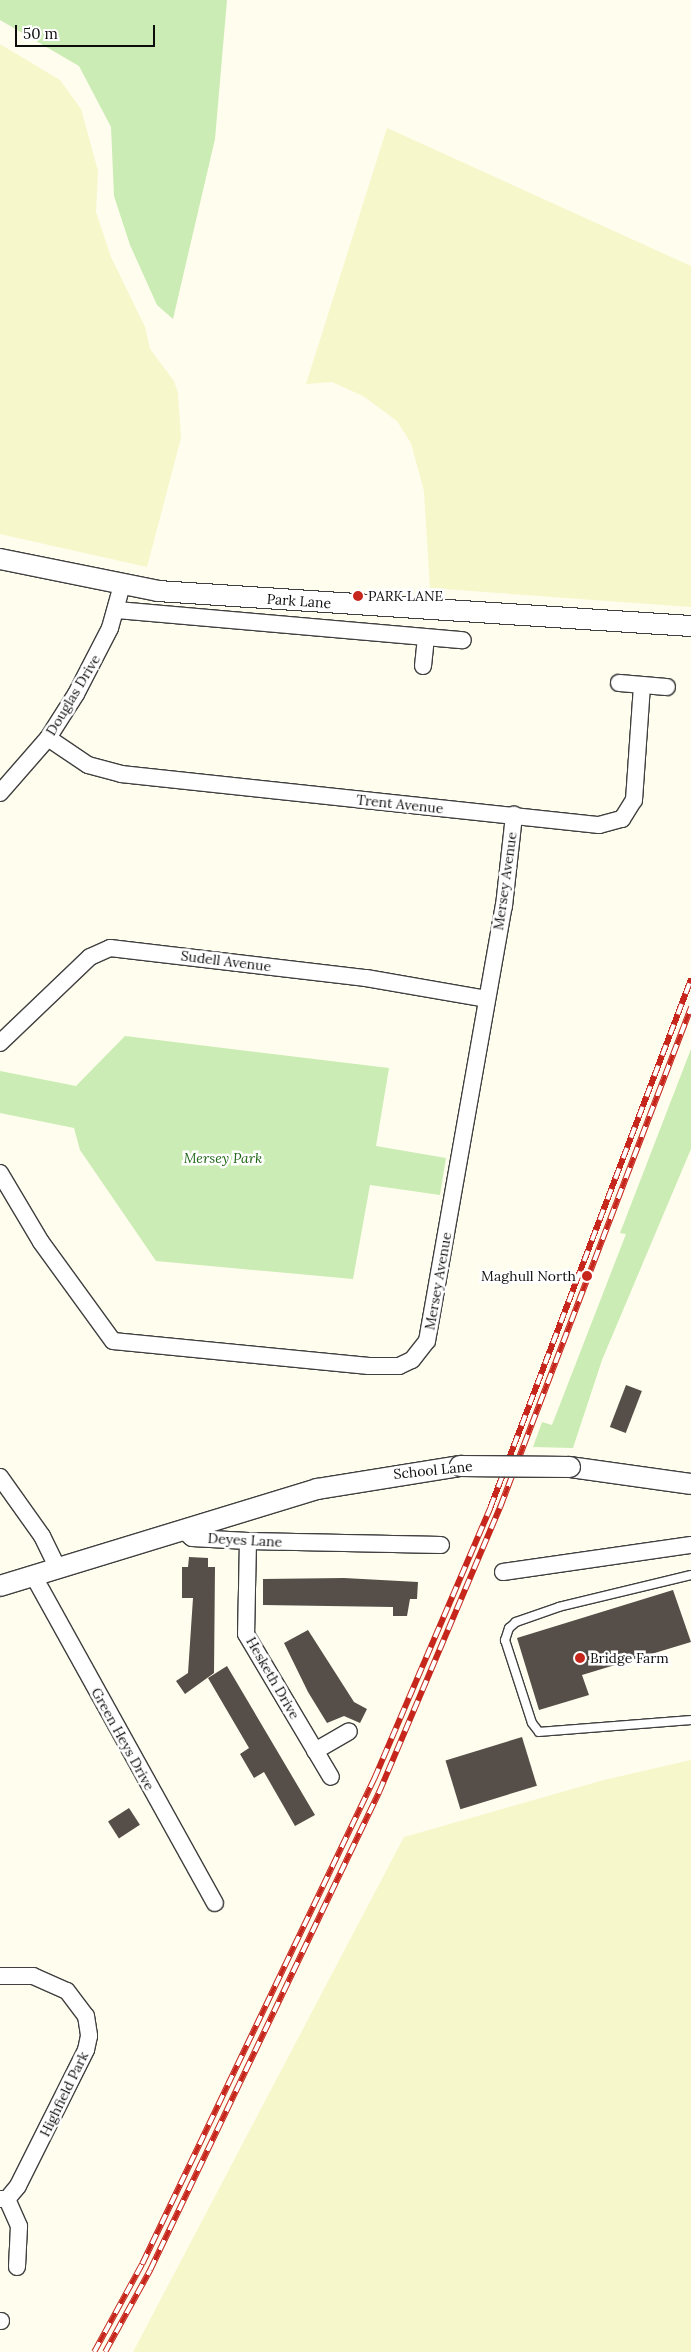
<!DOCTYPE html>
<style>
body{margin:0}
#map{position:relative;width:691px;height:2352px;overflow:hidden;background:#fffded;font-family:Lora,serif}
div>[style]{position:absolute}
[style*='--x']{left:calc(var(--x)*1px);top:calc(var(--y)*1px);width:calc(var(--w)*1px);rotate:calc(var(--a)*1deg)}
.farmland>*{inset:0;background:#f6f7cb}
.green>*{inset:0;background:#cbecb4}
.building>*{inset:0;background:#564f49;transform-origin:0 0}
.roads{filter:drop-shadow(1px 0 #404040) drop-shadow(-1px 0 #404040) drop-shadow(0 1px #404040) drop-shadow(0 -1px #404040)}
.service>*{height:8px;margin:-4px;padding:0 4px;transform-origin:4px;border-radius:4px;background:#fff}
.minor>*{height:16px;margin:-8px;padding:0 8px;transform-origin:8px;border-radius:8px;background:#fff}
.tertiary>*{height:20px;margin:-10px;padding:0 10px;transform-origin:10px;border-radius:10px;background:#fff}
.rail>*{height:5.5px;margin-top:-2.75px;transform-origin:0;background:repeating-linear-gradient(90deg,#fff 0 11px,#c6261c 0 22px);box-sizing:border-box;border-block:1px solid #c6261c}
.bridges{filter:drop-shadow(1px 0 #404040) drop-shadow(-1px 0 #404040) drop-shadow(0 1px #404040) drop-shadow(0 -1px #404040)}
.tertiary-bridge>*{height:20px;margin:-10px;padding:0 10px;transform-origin:10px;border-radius:10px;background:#fff}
.dots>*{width:14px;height:14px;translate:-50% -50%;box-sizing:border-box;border:2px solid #fff;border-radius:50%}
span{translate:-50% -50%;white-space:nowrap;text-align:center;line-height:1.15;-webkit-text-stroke:5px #fff;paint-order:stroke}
.poi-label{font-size:14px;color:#0d0d0d}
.left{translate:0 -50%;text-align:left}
.right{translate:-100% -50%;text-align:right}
.street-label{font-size:14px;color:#0d0d0d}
.park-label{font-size:14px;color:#216919;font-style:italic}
.scale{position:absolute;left:15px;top:25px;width:140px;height:22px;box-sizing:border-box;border:2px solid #0d0d0d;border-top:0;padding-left:6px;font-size:15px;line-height:18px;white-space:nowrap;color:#0d0d0d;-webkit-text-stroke:4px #fff;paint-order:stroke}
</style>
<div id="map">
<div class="farmland">
<i style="clip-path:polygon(0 44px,60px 80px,81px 109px,98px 171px,96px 212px,111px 257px,145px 327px,150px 349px,174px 381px,178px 393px,181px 438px,147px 567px,0 534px)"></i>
<i style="clip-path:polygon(387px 128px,691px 266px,691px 607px,430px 588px,424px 491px,411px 443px,397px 421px,363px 396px,332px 382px,306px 384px)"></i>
<i style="clip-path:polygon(691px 1760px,691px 2352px,133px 2352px,404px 1837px,604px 1780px)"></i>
</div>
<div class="green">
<i style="clip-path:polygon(0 0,227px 0,215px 139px,173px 319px,157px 305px,130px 245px,114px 196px,111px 127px,79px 66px,0 20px)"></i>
<i style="clip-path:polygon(125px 1036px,389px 1068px,376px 1146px,446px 1158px,440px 1195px,370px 1185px,353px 1279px,156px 1261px,80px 1150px,74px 1128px,0 1113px,0 1071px,76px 1086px)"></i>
<i style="clip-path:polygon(691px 1049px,691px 1149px,602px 1360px,573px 1448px,533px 1447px,542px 1422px,552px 1425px,626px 1234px,620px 1233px)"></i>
</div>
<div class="building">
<i style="left:626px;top:1385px;width:17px;height:45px;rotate:21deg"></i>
<i style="clip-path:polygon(189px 1557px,208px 1558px,208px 1567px,215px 1567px,214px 1673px,185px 1694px,176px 1681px,188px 1673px,193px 1598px,182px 1598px,182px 1567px,188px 1567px)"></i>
<i style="clip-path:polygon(344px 1578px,418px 1582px,417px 1599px,410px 1599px,407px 1616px,393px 1616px,393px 1607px,263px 1605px,263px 1579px)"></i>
<i style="clip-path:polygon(673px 1590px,691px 1642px,582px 1675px,589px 1695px,539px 1710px,517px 1638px)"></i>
<i style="clip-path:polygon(308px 1630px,354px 1702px,367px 1709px,360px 1723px,344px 1716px,327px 1723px,308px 1692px,284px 1643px)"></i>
<i style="clip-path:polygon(227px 1666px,315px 1815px,295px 1826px,264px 1772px,254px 1778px,240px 1754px,249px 1748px,208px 1678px)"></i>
<i style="left:522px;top:1737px;width:51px;height:80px;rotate:73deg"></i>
<i style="left:129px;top:1808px;width:20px;height:25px;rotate:57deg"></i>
</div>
<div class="roads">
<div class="service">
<i style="--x:691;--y:1575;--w:136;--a:166.4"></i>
<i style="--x:559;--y:1607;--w:46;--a:160.8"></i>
<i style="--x:516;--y:1622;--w:9;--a:139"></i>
<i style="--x:509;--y:1628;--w:13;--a:108"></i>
<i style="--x:505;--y:1640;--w:87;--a:72"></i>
<i style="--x:532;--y:1723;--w:11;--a:52"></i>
<i style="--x:539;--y:1732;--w:152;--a:-4.5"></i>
</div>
<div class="minor">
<i style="--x:117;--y:610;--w:347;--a:5"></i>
<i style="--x:423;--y:666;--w:29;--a:-84"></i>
<i style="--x:619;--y:683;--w:48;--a:4.8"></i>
<i style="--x:48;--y:738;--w:48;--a:34"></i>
<i style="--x:88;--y:765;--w:34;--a:15"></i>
<i style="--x:121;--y:774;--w:481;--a:6.1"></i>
<i style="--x:599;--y:825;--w:24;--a:-15"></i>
<i style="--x:622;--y:819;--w:22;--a:-58"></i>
<i style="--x:634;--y:800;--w:115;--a:-86"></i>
<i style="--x:0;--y:793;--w:73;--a:-48.9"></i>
<i style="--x:48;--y:738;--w:52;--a:-57.5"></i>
<i style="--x:76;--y:694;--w:74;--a:-62.7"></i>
<i style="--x:110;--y:628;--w:45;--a:-74.4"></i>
<i style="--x:0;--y:1043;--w:124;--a:-43.7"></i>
<i style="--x:90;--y:957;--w:22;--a:-24"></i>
<i style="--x:110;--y:948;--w:258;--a:6.7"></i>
<i style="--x:366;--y:978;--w:122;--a:9.9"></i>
<i style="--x:0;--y:1173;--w:80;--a:59.3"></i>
<i style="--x:41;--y:1242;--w:122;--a:54"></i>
<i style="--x:113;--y:1341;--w:257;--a:5.6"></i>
<i style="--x:369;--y:1366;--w:30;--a:0"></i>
<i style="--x:399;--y:1366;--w:14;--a:-25"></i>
<i style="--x:412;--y:1360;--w:24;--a:-52"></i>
<i style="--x:427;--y:1341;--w:442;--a:-80"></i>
<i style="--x:504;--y:906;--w:92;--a:-83.7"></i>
<i style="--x:0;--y:1477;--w:72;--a:54.6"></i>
<i style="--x:42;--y:1536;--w:34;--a:64"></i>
<i style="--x:182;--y:1529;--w:13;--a:42"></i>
<i style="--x:192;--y:1538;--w:56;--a:3.1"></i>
<i style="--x:248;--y:1541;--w:193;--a:1.2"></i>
<i style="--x:248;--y:1541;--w:93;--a:91.2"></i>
<i style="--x:246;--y:1634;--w:166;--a:59.3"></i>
<i style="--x:503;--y:1572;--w:190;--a:-8.2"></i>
<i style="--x:33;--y:1575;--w:375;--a:61"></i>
<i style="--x:315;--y:1751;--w:39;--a:-30"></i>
<i style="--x:0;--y:1976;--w:33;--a:0"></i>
<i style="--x:33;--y:1976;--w:37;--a:24"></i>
<i style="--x:67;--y:1991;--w:31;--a:53"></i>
<i style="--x:86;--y:2016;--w:20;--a:81"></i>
<i style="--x:89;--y:2036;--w:14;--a:102"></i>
<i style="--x:86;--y:2050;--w:152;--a:116.6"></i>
<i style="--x:18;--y:2186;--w:17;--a:130"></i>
<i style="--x:7;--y:2199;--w:7;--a:180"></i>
<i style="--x:7;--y:2199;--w:30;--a:66"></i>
<i style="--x:19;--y:2226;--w:41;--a:92.8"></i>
<i style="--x:0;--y:2321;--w:1;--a:0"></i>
</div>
<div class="tertiary">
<i style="--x:0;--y:559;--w:161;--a:11.4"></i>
<i style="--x:158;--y:591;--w:534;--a:3.76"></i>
<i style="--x:570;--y:1467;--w:122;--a:8"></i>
<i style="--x:0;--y:1586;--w:332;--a:-17"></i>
<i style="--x:317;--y:1489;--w:145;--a:-9.1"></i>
</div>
</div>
<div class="rail">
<i style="--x:94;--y:2352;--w:100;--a:-61.4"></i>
<i style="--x:142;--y:2264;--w:538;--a:-64.44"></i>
<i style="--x:374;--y:1779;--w:295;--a:-66.8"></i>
<i style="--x:490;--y:1508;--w:566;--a:-69.2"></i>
<i style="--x:105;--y:2352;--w:94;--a:-61.2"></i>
<i style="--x:150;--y:2270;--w:530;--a:-64.4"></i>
<i style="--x:379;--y:1792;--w:310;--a:-67"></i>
<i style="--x:500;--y:1507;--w:535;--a:-69.09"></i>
</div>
<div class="bridges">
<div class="tertiary-bridge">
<i style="--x:460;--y:1466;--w:110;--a:0.5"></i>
</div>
</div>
<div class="dots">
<i style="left:358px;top:596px;background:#c6261c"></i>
<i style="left:587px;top:1276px;background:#c6261c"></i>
<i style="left:580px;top:1658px;background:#c6261c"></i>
</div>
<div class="poi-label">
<span class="left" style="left:368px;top:596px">PARK LANE</span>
<span class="right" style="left:576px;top:1276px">Maghull North</span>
<span class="left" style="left:590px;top:1658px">Bridge Farm</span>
</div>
<div class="street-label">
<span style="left:299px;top:601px;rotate:4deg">Park Lane</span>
<span style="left:73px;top:695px;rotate:-59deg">Douglas Drive</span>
<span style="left:400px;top:804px;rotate:6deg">Trent Avenue</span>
<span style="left:505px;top:881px;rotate:-82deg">Mersey Avenue</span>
<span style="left:226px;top:961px;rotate:7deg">Sudell Avenue</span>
<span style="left:438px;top:1281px;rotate:-80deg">Mersey Avenue</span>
<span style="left:433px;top:1470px;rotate:-6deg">School Lane</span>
<span style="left:245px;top:1540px;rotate:3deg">Deyes Lane</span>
<span style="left:273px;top:1678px;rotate:60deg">Hesketh Drive</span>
<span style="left:123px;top:1739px;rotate:61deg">Green Heys Drive</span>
<span style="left:64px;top:2094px;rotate:-64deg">Highfield Park</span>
</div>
<div class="park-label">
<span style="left:223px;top:1158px">Mersey Park</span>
</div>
<div class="scale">50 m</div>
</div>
